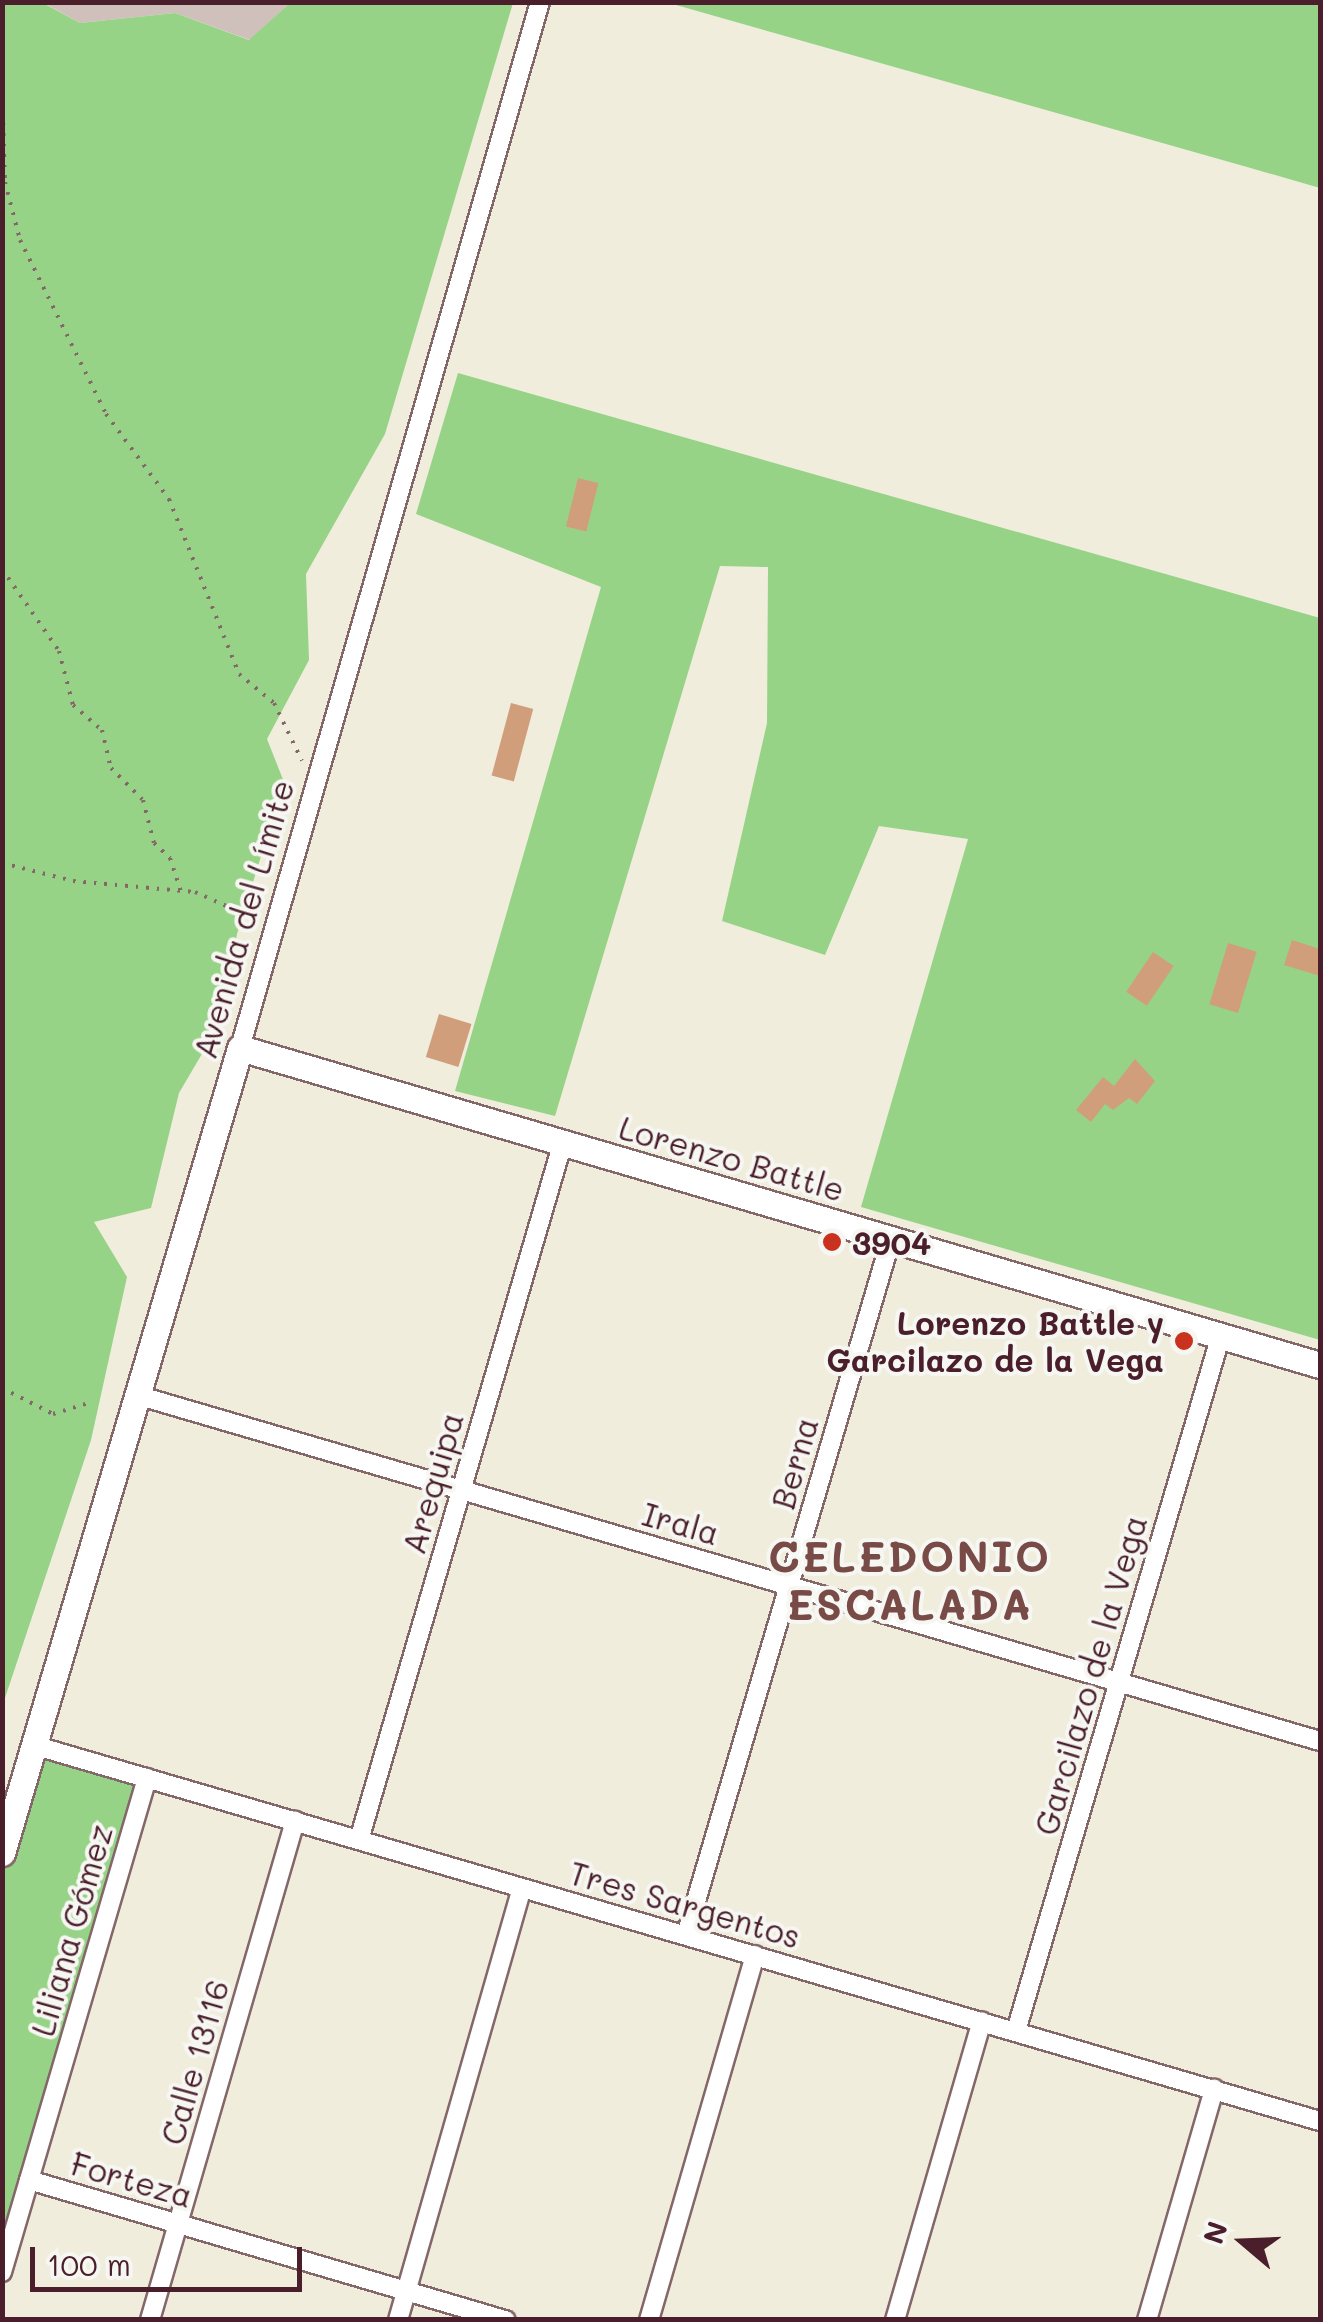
<!DOCTYPE html>
<meta charset="utf-8">
<style>
body{margin:0}
#map{position:relative;width:1323px;height:2322px;overflow:hidden;background:#f0eddc;font-family:Mali,sans-serif}
div>[style]{position:absolute}
[style*='--x']{left:calc(var(--x)*1px);top:calc(var(--y)*1px);width:calc(var(--w)*1px);rotate:calc(var(--a)*1deg)}
.industrial>*{inset:0;background:#d0c0bb}
.green>*{inset:0;background:#97d387}
.building>*{inset:0;background:#d19e7b;transform-origin:0 0}
.path>*{height:4px;margin-top:-2px;transform-origin:0;background:repeating-linear-gradient(90deg,#846769 0 2.5px,transparent 0 10.5px)}
.roads{filter:drop-shadow(2px 0 #846769) drop-shadow(-2px 0 #846769) drop-shadow(0 2px #846769) drop-shadow(0 -2px #846769)}
.street>*{height:18px;margin:-9px;padding:0 9px;transform-origin:9px;border-radius:9px;background:#fff}
.secondary>*{height:25px;margin:-12.5px;padding:0 12.5px;transform-origin:12.5px;border-radius:12.5px;background:#fff}
.dots>*{width:28px;height:28px;translate:-50% -50%;box-sizing:border-box;border:5px solid #f6f6f2;border-radius:50%}
span{translate:-50% -50%;white-space:nowrap;text-align:center;line-height:1.15;-webkit-text-stroke:8px #f6f6f2;paint-order:stroke}
.street-label{font-size:32px;color:#4a1f2b}
.poi-label{font-size:32px;color:#4a1f2b;font-weight:700}
.left{translate:0 -50%;text-align:left}
.right{translate:-100% -50%;text-align:right}
.district-label{font-size:42px;color:#794b47;font-weight:700;letter-spacing:2.5px}
.frame{position:absolute;inset:0;border:5px solid #4a1f2b;pointer-events:none}
.north{position:absolute;left:1193px;top:2192px;width:100px;height:100px;-webkit-text-stroke:8px #f6f6f2;paint-order:stroke;rotate:289deg;font-size:28px;font-weight:700;line-height:40px;text-align:center;color:#4a1f2b}
.north::after{content:'';display:block;margin:auto;width:35px;height:45px;background:#4a1f2b;clip-path:polygon(50% 0,100% 100%,50% 72%,0 100%)}
.scale{position:absolute;left:30px;top:2247px;width:272px;height:45px;box-sizing:border-box;border:5px solid #4a1f2b;border-top:0;padding-left:12px;font-size:30px;line-height:35px;white-space:nowrap;color:#4a1f2b;-webkit-text-stroke:8px #f6f6f2;paint-order:stroke}
</style>
<div id="map">
<div class="industrial">
<i style="clip-path:polygon(44px 3px,290px 3px,250px 40px,175px 13px,80px 23px)"></i>
</div>
<div class="green">
<i style="clip-path:polygon(3px 2px,43px 3px,80px 23px,175px 13px,249px 40px,290px 3px,513px 3px,385px 434px,306px 574px,309px 660px,267px 739px,284px 782px,237px 934px,223px 1018px,179px 1093px,151px 1208px,94px 1222px,127px 1277px,91px 1440px,3px 1704px)"></i>
<i style="clip-path:polygon(669px 3px,1320px 3px,1320px 188px,1247px 167px)"></i>
<i style="clip-path:polygon(458px 373px,1320px 618px,1320px 1340px,861px 1207px,968px 839px,879px 826px,825px 955px,722px 921px,767px 723px,768px 567px,720px 566px,555px 1116px,455px 1091px,601px 587px,416px 514px)"></i>
<i style="clip-path:polygon(33px 1745px,147px 1778px,3px 2272px,3px 1853px)"></i>
</div>
<div class="building">
<i style="left:578px;top:478px;width:21px;height:50px;rotate:14deg"></i>
<i style="left:511px;top:703px;width:23px;height:75px;rotate:15deg"></i>
<i style="clip-path:polygon(1292px 940px,1320px 949px,1320px 976px,1284px 965px)"></i>
<i style="left:1228px;top:943px;width:30px;height:64px;rotate:17deg"></i>
<i style="left:1153px;top:952px;width:25px;height:48px;rotate:34deg"></i>
<i style="left:439px;top:1014px;width:34px;height:45px;rotate:17deg"></i>
<i style="clip-path:polygon(1135px 1059px,1155px 1081px,1137px 1104px,1129px 1098px,1113px 1110px,1105px 1104px,1091px 1122px,1076px 1110px,1103px 1077px,1114px 1086px)"></i>
</div>
<div class="path">
<i style="--x:2;--y:81;--w:101;--a:88.3"></i>
<i style="--x:5;--y:182;--w:60;--a:75.5"></i>
<i style="--x:20;--y:240;--w:194;--a:63.7"></i>
<i style="--x:106;--y:414;--w:106;--a:53.5"></i>
<i style="--x:169;--y:499;--w:188;--a:68.2"></i>
<i style="--x:239;--y:674;--w:45;--a:39.6"></i>
<i style="--x:274;--y:703;--w:64;--a:64.2"></i>
<i style="--x:2;--y:569;--w:100;--a:55.2"></i>
<i style="--x:59;--y:651;--w:56;--a:75.5"></i>
<i style="--x:73;--y:705;--w:38;--a:41"></i>
<i style="--x:102;--y:730;--w:39;--a:77"></i>
<i style="--x:111;--y:768;--w:45;--a:45"></i>
<i style="--x:143;--y:800;--w:44;--a:75.7"></i>
<i style="--x:154;--y:843;--w:22;--a:43"></i>
<i style="--x:170;--y:858;--w:35;--a:72"></i>
<i style="--x:2;--y:863;--w:73;--a:14.2"></i>
<i style="--x:73;--y:881;--w:122;--a:5.2"></i>
<i style="--x:195;--y:892;--w:42;--a:24.1"></i>
<i style="--x:2;--y:1388;--w:57;--a:27"></i>
<i style="--x:53;--y:1414;--w:37;--a:-17"></i>
</div>
<div class="roads">
<div class="street">
<i style="--x:240;--y:1048;--w:1088;--a:-74"></i>
<i style="--x:140;--y:1396;--w:1229;--a:16.3"></i>
<i style="--x:33;--y:1745;--w:1341;--a:16.29"></i>
<i style="--x:359;--y:1840;--w:727;--a:-73.71"></i>
<i style="--x:686;--y:1935;--w:726;--a:-73.59"></i>
<i style="--x:1016;--y:2031;--w:726;--a:-73.59"></i>
<i style="--x:29;--y:2180;--w:497;--a:16.4"></i>
<i style="--x:2;--y:2272;--w:515;--a:-73.64"></i>
<i style="--x:150;--y:2320;--w:520;--a:-73.8"></i>
<i style="--x:398;--y:2320;--w:449;--a:-74"></i>
<i style="--x:649;--y:2320;--w:380;--a:-73.8"></i>
<i style="--x:895;--y:2320;--w:311;--a:-73.8"></i>
<i style="--x:1147;--y:2320;--w:241;--a:-73.8"></i>
</div>
<div class="secondary">
<i style="--x:2;--y:1853;--w:839;--a:-73.53"></i>
<i style="--x:240;--y:1048;--w:1126;--a:16.36"></i>
</div>
</div>
<div class="dots">
<i style="left:832px;top:1242px;background:#c8321e"></i>
<i style="left:1184px;top:1341px;background:#c8321e"></i>
</div>
<div class="street-label">
<span style="left:243px;top:919px;rotate:-74deg">Avenida del Límite</span>
<span style="left:732px;top:1158px;rotate:16deg">Lorenzo Battle</span>
<span style="left:794px;top:1463px;rotate:-74deg">Berna</span>
<span style="left:432px;top:1483px;rotate:-74deg">Arequipa</span>
<span style="left:681px;top:1523px;rotate:16deg">Irala</span>
<span style="left:1090px;top:1675px;rotate:-74deg">Garcilazo de la Vega</span>
<span style="left:685px;top:1904px;rotate:16deg">Tres Sargentos</span>
<span style="left:71px;top:1930px;rotate:-74deg">Liliana Gómez</span>
<span style="left:194px;top:2062px;rotate:-74deg">Calle 13116</span>
<span style="left:132px;top:2179px;rotate:16deg">Forteza</span>
</div>
<div class="poi-label">
<span class="left" style="left:852px;top:1242px">3904</span>
<span class="right" style="left:1164px;top:1341px">Lorenzo Battle y<br>Garcilazo de la Vega</span>
</div>
<div class="district-label">
<span style="left:910px;top:1580px">CELEDONIO<br>ESCALADA</span>
</div>
<div class="frame"></div>
<div class="north">N</div>
<div class="scale">100 m</div>
</div>
